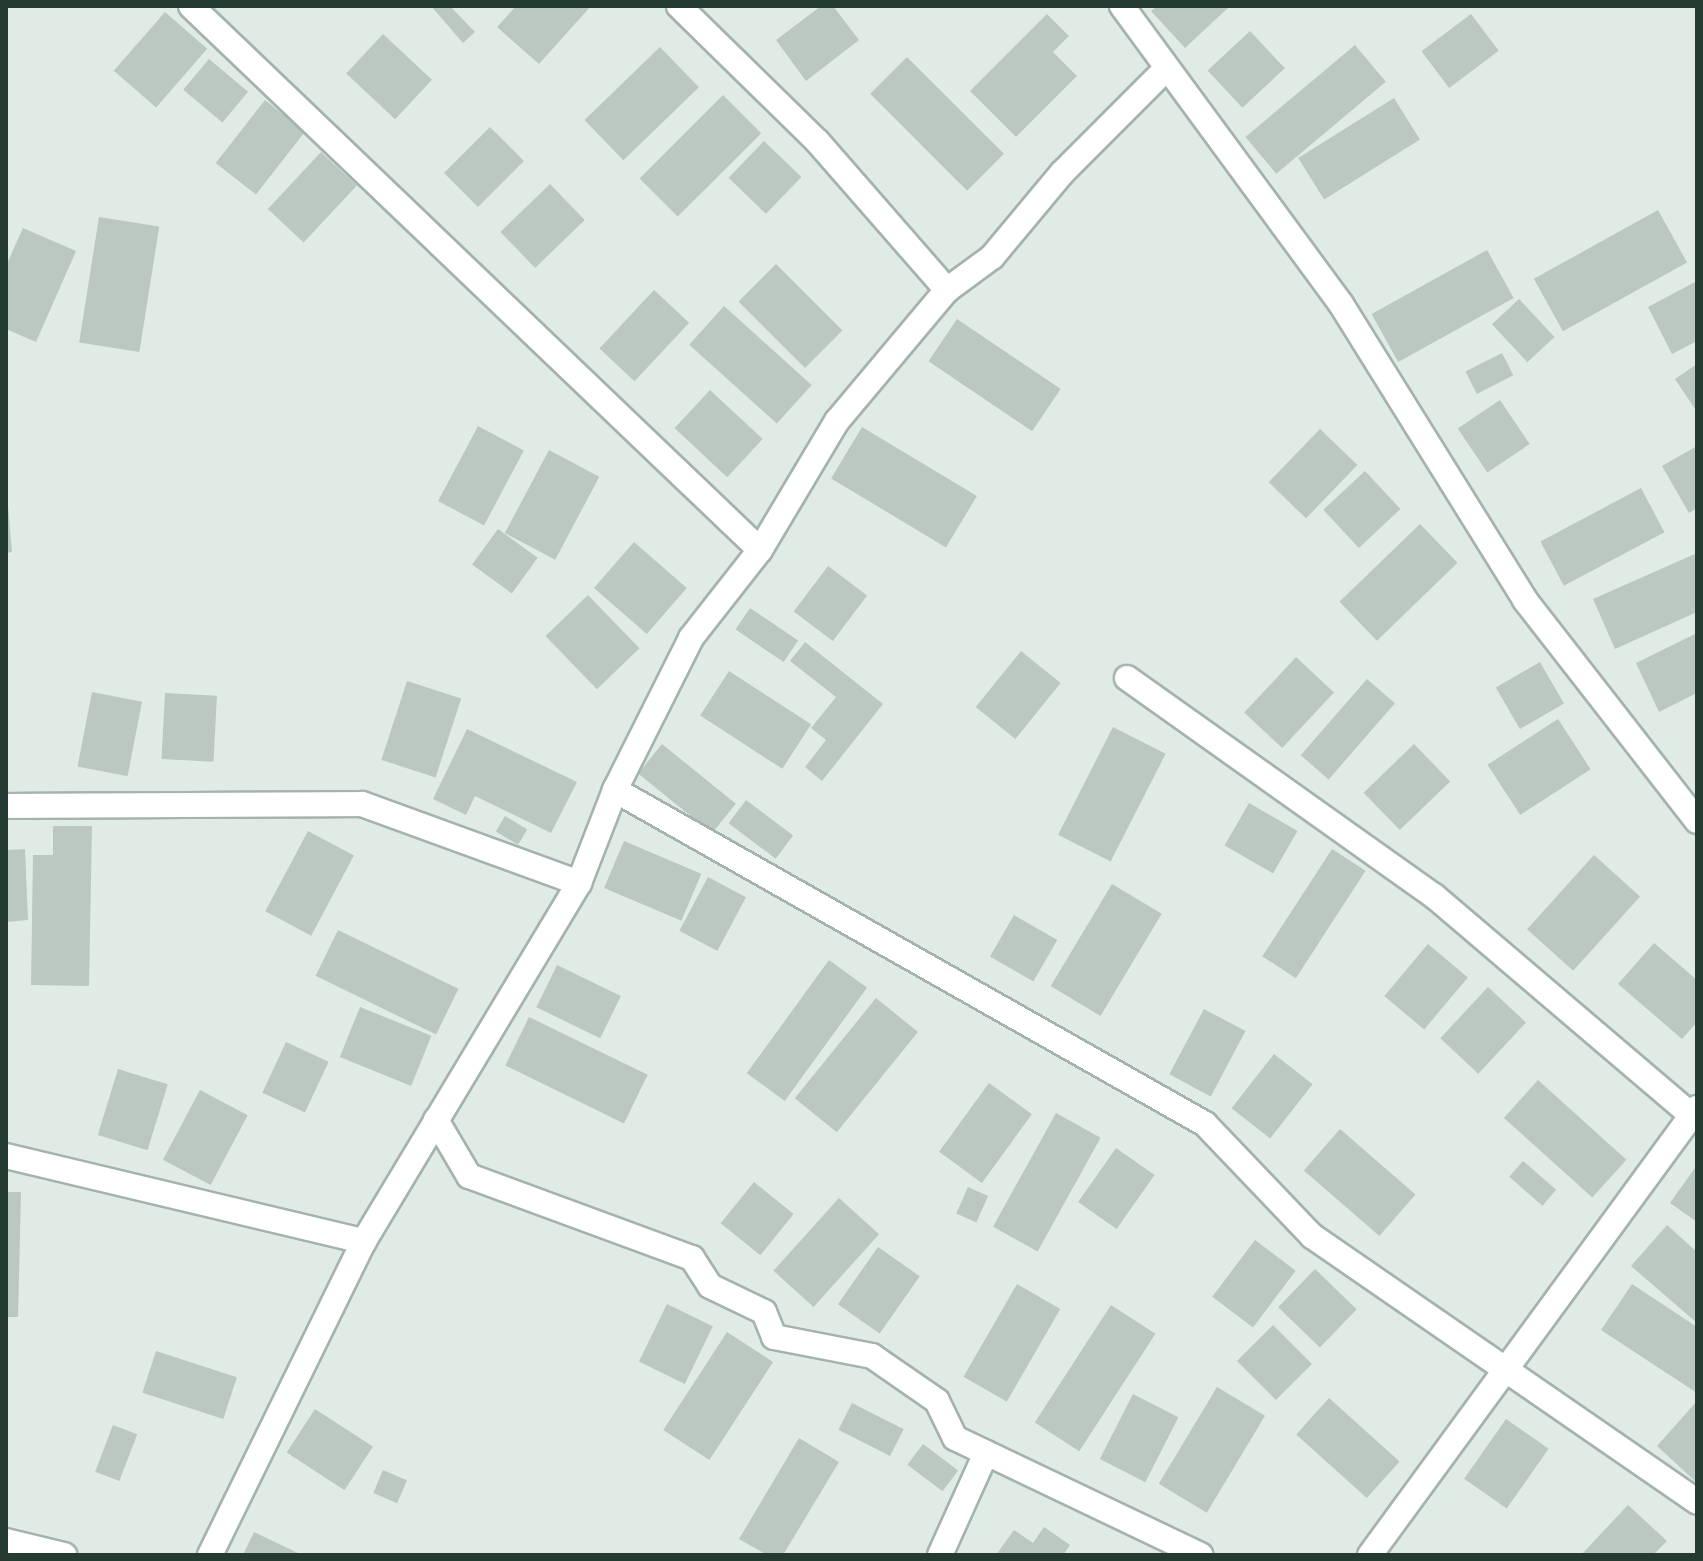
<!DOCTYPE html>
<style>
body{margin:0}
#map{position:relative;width:1703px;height:1561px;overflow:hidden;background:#e1ebe6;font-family:"Noto Sans",sans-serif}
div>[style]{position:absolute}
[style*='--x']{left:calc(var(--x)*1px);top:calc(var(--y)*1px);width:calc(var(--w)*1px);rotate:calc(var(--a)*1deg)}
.building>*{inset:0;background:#bac8c1;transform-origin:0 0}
.roads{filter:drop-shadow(2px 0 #a4b3ac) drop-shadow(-2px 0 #a4b3ac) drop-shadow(0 2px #a4b3ac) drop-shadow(0 -2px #a4b3ac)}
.minor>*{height:24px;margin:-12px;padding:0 12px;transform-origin:12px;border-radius:12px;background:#fff}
span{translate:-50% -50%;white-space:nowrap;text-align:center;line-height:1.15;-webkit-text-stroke:7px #f2f8f4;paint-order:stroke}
.frame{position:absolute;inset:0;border:8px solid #233b31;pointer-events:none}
</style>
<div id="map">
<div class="building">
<i style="clip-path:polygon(431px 6px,450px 6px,475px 32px,463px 43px)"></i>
<i style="clip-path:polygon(516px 6px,591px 6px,539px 64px,497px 27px)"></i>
<i style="clip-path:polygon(821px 6px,833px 6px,859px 40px,806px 81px,776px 40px)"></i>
<i style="clip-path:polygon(1157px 6px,1230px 6px,1185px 48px,1151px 11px)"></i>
<i style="left:165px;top:12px;width:56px;height:78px;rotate:41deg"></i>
<i style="clip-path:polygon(1047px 14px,1069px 36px,1053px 52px,1077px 76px,1016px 137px,970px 91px)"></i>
<i style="left:1471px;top:14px;width:46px;height:62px;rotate:53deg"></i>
<i style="left:1250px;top:31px;width:51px;height:58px;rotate:47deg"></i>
<i style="left:383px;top:34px;width:67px;height:54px;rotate:43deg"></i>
<i style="left:1355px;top:45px;width:48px;height:143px;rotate:50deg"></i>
<i style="left:660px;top:47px;width:56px;height:105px;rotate:46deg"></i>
<i style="left:907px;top:57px;width:137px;height:52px;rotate:45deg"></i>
<i style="left:209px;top:59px;width:51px;height:40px;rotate:40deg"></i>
<i style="left:723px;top:95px;width:54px;height:118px;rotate:45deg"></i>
<i style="left:1394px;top:98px;width:49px;height:113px;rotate:58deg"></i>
<i style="left:265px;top:100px;width:51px;height:80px;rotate:38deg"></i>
<i style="left:490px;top:127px;width:48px;height:65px;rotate:45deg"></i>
<i style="left:764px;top:141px;width:52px;height:51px;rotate:44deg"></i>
<i style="left:321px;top:152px;width:49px;height:78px;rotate:43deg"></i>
<i style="left:550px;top:184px;width:50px;height:69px;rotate:46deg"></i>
<i style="left:1658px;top:210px;width:60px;height:142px;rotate:61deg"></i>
<i style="left:99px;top:217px;width:61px;height:127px;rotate:9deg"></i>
<i style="clip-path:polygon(23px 228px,76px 251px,36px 342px,6px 329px,6px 266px)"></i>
<i style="left:1487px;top:250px;width:55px;height:132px;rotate:61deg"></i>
<i style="left:776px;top:264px;width:94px;height:53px;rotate:45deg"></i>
<i style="clip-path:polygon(1695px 282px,1697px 341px,1672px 354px,1648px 307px)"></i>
<i style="left:654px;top:290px;width:48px;height:80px;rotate:43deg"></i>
<i style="left:1519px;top:299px;width:52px;height:37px;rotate:47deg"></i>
<i style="left:724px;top:306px;width:118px;height:52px;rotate:42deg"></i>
<i style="left:957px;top:319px;width:125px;height:51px;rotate:34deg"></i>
<i style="left:1502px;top:353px;width:25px;height:41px;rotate:63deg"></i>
<i style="clip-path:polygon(1697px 364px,1697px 412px,1675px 379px)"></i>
<i style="left:710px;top:390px;width:72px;height:52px;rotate:43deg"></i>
<i style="left:1500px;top:400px;width:53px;height:51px;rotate:56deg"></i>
<i style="left:478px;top:426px;width:52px;height:85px;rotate:28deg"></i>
<i style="left:862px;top:427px;width:134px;height:60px;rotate:31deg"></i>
<i style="left:1320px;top:429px;width:52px;height:74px;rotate:44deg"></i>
<i style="clip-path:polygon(1697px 446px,1697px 508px,1689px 513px,1662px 466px)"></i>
<i style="left:549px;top:450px;width:57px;height:94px;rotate:28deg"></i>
<i style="left:1365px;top:471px;width:52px;height:57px;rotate:47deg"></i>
<i style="clip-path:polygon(6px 482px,12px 552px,6px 553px)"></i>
<i style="left:1641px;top:488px;width:50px;height:114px;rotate:62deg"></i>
<i style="left:1420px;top:524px;width:54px;height:112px;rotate:46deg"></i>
<i style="left:498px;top:529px;width:49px;height:44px;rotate:36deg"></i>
<i style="left:634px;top:542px;width:70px;height:61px;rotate:41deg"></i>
<i style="clip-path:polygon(1697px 553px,1697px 612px,1615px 649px,1593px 599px)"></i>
<i style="left:828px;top:566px;width:49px;height:57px;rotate:37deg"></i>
<i style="left:588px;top:595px;width:74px;height:59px;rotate:46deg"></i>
<i style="left:750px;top:608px;width:58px;height:26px;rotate:34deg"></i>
<i style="clip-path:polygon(1697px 633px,1697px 693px,1659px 712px,1636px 663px)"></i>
<i style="clip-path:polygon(805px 642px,883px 704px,822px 781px,805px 767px,826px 740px,811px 728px,836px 697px,790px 661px)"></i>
<i style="left:1021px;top:651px;width:51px;height:72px;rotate:39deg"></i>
<i style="left:1296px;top:657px;width:52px;height:76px;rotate:43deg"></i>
<i style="left:1540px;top:662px;width:48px;height:51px;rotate:60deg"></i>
<i style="left:729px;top:671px;width:98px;height:53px;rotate:33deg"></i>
<i style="left:1367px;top:679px;width:37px;height:101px;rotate:41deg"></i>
<i style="left:407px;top:681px;width:57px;height:83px;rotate:18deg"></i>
<i style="left:92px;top:692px;width:51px;height:76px;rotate:11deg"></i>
<i style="left:165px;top:693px;width:52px;height:66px;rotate:3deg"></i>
<i style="left:1558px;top:719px;width:60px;height:84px;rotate:57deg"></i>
<i style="left:1113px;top:727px;width:59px;height:121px;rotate:27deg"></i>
<i style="clip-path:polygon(467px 729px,577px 782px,551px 833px,475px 796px,466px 815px,433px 799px)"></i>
<i style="left:662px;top:744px;width:95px;height:38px;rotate:39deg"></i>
<i style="left:1414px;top:744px;width:52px;height:70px;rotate:46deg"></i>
<i style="left:746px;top:800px;width:59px;height:29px;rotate:37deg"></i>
<i style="left:1249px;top:803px;width:56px;height:49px;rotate:30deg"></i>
<i style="left:505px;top:816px;width:26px;height:18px;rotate:31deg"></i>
<i style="clip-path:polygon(53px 826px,92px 826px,89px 986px,31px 985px,33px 855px,53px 855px)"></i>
<i style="left:308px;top:831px;width:52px;height:91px;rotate:28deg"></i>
<i style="left:624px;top:841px;width:84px;height:51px;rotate:23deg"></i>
<i style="clip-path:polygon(25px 849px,28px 920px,6px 922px,6px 850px)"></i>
<i style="left:1332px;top:849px;width:40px;height:128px;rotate:33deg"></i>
<i style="left:1594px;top:855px;width:62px;height:100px;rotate:42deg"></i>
<i style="left:708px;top:877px;width:43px;height:61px;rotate:28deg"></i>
<i style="left:1112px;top:884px;width:58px;height:119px;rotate:31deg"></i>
<i style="left:1014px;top:915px;width:50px;height:48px;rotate:30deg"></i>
<i style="left:338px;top:930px;width:134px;height:51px;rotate:26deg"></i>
<i style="clip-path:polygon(1654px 943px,1697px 980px,1697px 1022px,1682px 1039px,1618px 984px)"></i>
<i style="left:1428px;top:944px;width:52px;height:68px;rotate:40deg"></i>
<i style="left:829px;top:960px;width:47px;height:140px;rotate:36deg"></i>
<i style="left:557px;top:965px;width:71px;height:47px;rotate:26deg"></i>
<i style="left:1488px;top:987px;width:52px;height:70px;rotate:43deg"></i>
<i style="left:876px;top:998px;width:54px;height:129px;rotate:39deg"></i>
<i style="left:360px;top:1007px;width:77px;height:54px;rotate:22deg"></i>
<i style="left:1204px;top:1009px;width:47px;height:74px;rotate:28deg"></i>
<i style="left:529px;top:1017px;width:132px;height:54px;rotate:26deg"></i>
<i style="left:286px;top:1042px;width:47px;height:56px;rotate:25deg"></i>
<i style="left:1274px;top:1054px;width:49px;height:69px;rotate:38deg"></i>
<i style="left:118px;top:1069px;width:52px;height:69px;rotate:17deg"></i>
<i style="left:1538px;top:1080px;width:119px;height:51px;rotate:42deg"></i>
<i style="left:989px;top:1083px;width:53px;height:85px;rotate:36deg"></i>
<i style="left:200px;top:1090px;width:54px;height:79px;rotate:28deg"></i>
<i style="left:1056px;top:1113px;width:51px;height:130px;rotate:29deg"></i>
<i style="left:1340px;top:1129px;width:100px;height:55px;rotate:41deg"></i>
<i style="left:1116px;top:1148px;width:47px;height:66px;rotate:35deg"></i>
<i style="left:1523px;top:1161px;width:44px;height:21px;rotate:41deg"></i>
<i style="clip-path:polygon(1697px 1165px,1697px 1222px,1670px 1203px)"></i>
<i style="left:754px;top:1182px;width:51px;height:53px;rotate:39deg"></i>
<i style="left:968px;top:1187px;width:22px;height:29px;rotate:24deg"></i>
<i style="clip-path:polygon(6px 1192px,21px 1192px,18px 1317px,6px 1317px)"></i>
<i style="left:839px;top:1198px;width:54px;height:98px;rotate:42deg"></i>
<i style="clip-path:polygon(1667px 1225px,1697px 1252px,1697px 1323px,1631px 1266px)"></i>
<i style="left:1255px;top:1240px;width:51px;height:71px;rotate:37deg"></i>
<i style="left:878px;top:1247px;width:51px;height:70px;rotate:35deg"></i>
<i style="left:1315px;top:1269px;width:58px;height:53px;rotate:44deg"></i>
<i style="left:1017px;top:1284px;width:50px;height:107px;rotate:30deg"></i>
<i style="clip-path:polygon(1632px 1284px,1697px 1327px,1697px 1393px,1601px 1330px)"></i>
<i style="left:667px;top:1304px;width:51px;height:64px;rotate:26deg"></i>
<i style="left:1111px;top:1305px;width:53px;height:140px;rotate:33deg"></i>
<i style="left:1273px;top:1325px;width:55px;height:51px;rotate:45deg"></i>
<i style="left:727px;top:1332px;width:55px;height:117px;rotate:33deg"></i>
<i style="left:156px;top:1351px;width:85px;height:44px;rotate:18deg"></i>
<i style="left:1217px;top:1387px;width:56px;height:113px;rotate:31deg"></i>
<i style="left:1133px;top:1394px;width:51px;height:73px;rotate:27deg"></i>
<i style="left:1329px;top:1398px;width:95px;height:49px;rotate:42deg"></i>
<i style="clip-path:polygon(1697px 1401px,1697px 1478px,1695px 1481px,1657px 1446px)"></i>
<i style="left:852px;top:1403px;width:58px;height:30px;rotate:27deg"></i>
<i style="left:315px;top:1409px;width:69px;height:52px;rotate:33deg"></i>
<i style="left:1506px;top:1419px;width:52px;height:73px;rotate:35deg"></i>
<i style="left:113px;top:1425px;width:26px;height:50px;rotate:21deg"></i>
<i style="clip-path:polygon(799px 1438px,839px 1462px,783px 1555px,767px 1555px,739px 1539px)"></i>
<i style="left:923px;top:1444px;width:44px;height:26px;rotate:37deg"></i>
<i style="left:383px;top:1470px;width:26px;height:25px;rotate:23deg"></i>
<i style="clip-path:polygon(1628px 1505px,1667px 1541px,1653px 1555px,1581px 1555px)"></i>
<i style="clip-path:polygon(1044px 1527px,1070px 1545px,1063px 1555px,996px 1555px,1014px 1530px,1033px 1543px)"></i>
<i style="clip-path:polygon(254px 1532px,302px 1555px,243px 1555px)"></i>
</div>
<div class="roads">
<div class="minor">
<i style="--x:191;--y:6;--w:787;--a:43.71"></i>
<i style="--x:679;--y:6;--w:193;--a:44.4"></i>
<i style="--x:817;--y:141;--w:198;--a:48.9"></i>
<i style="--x:947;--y:290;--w:56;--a:-36.3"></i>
<i style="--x:992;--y:257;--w:109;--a:-50.2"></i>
<i style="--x:1062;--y:173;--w:148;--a:-45"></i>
<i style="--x:1122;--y:6;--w:370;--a:53.7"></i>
<i style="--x:1341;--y:304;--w:349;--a:58.1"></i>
<i style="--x:1525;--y:600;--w:280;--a:52.1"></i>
<i style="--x:1127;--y:678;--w:377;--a:35.4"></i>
<i style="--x:1434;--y:896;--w:336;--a:40.4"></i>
<i style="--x:615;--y:790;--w:678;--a:29.51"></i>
<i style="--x:1205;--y:1124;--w:155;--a:46.3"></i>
<i style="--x:1312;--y:1236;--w:468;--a:34.6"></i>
<i style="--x:6;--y:806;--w:356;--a:-0.3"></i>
<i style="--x:362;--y:804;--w:231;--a:20"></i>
<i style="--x:436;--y:1120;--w:65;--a:59.5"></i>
<i style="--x:469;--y:1176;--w:238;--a:20.2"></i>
<i style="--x:692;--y:1258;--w:33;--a:57"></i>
<i style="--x:710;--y:1286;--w:60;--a:25.7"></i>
<i style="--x:764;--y:1312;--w:27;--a:68"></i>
<i style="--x:774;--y:1337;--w:100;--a:11"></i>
<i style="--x:872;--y:1356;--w:79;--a:34.7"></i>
<i style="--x:937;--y:1401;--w:41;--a:64.1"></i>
<i style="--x:955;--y:1438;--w:272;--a:25.5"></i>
<i style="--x:6;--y:1156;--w:368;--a:13.4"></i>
<i style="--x:6;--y:1541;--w:60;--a:13.6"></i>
<i style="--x:210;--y:1555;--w:350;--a:-63.9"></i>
<i style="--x:364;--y:1241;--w:418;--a:-59"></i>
<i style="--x:579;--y:883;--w:100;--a:-68.8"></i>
<i style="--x:615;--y:790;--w:170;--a:-63.4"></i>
<i style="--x:691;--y:638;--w:112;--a:-51.9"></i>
<i style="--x:760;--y:550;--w:150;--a:-59.2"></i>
<i style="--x:837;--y:421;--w:171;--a:-50"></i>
<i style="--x:940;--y:1555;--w:112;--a:-65.7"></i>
<i style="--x:1370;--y:1555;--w:554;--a:-53.81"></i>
</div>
</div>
<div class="frame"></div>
</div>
